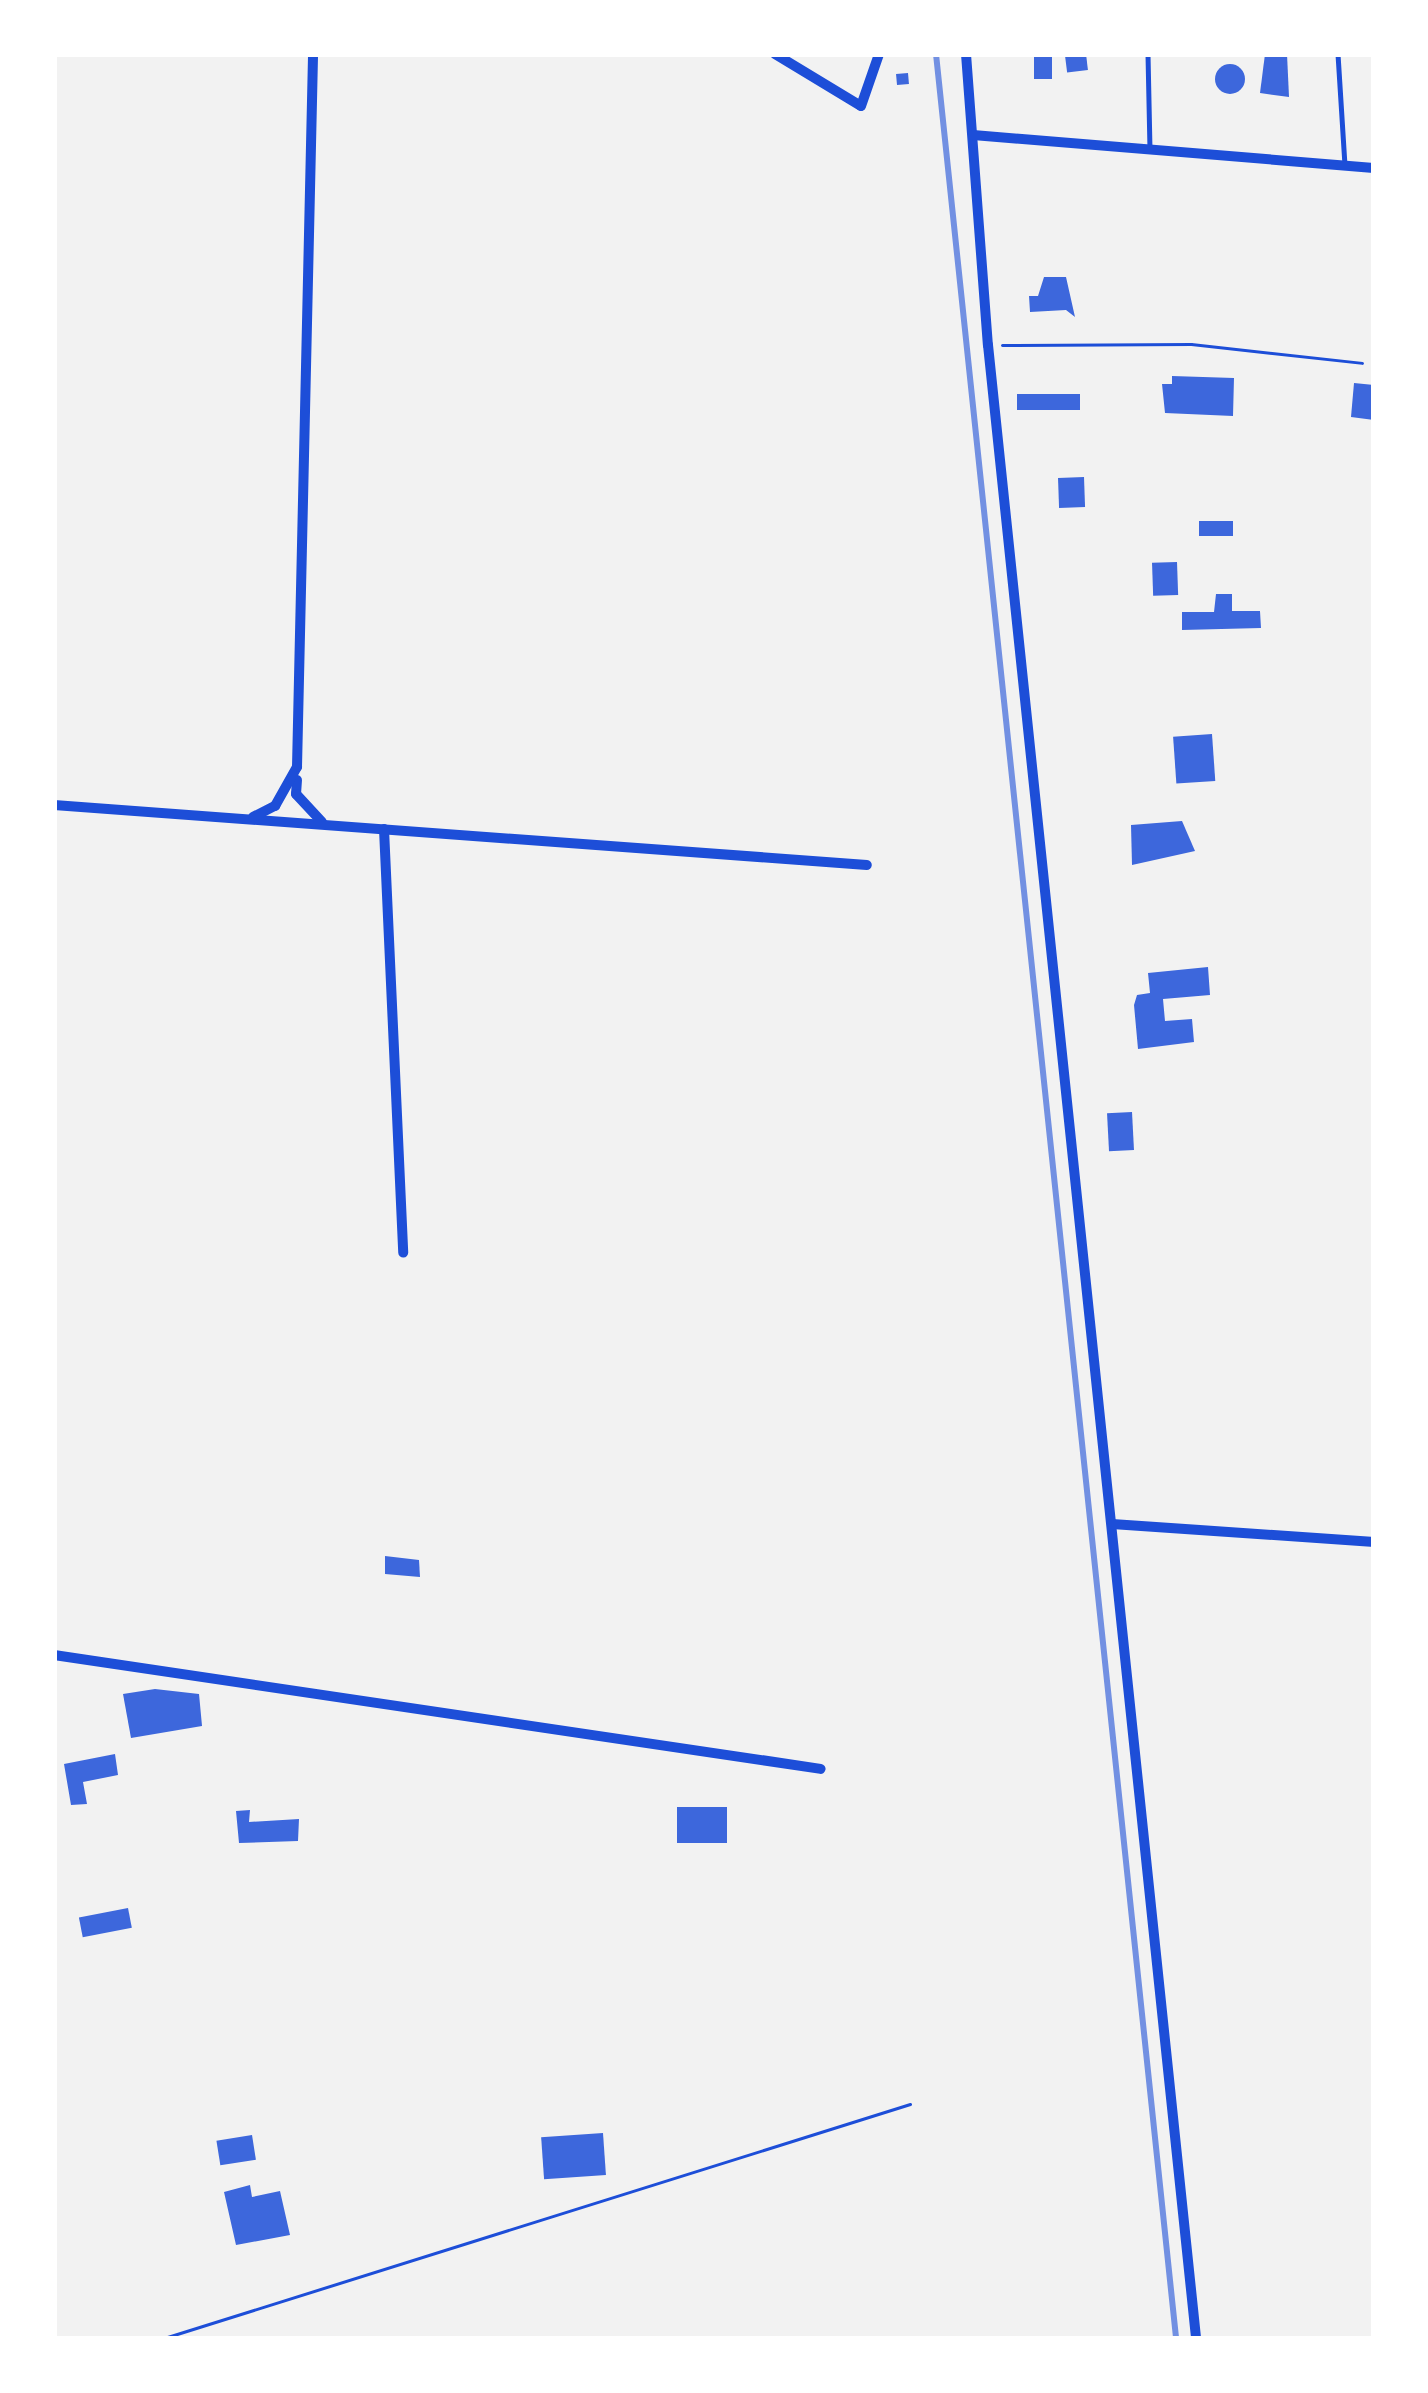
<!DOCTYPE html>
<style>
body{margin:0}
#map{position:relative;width:1428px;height:2393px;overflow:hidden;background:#f2f2f2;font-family:"Noto Sans",sans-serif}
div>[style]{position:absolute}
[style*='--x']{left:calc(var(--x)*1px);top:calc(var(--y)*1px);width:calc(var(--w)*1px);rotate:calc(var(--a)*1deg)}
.building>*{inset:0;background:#3d67dc;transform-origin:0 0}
.round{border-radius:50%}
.path>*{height:3px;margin:-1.5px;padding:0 1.5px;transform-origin:1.5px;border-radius:1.5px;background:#1d4ed8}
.service>*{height:4.5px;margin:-2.25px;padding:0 2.25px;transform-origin:2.25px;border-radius:2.25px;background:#1d4ed8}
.minor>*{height:10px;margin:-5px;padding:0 5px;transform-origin:5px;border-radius:5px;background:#1d4ed8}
.rail>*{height:6px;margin:-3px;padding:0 3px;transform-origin:3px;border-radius:3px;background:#7290e2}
span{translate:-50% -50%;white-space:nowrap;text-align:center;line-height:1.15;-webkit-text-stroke:10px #fff;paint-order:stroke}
.frame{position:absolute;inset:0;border:57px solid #fff;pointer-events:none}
</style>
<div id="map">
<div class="building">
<i style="left:1034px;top:54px;width:18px;height:25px"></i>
<i style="left:1086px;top:54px;width:16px;height:21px;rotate:83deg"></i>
<i style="clip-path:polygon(1265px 54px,1287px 54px,1289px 97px,1260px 93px)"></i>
<i class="round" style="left:1215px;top:64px;width:30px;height:30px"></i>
<i style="left:908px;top:73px;width:11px;height:12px;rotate:85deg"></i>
<i style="clip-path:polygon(1044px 277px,1066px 277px,1075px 317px,1066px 310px,1030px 312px,1029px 296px,1038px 296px)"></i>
<i style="clip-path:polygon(1172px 376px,1234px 378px,1233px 416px,1165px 413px,1162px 384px,1172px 384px)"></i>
<i style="clip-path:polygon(1354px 383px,1374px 385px,1374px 420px,1351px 417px)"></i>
<i style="left:1017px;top:394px;width:63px;height:16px"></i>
<i style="left:1084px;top:477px;width:30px;height:26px;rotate:88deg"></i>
<i style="left:1199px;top:521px;width:34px;height:15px"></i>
<i style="left:1177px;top:562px;width:33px;height:25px;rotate:88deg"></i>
<i style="clip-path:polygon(1216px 594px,1232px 594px,1232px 611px,1260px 611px,1261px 628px,1182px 630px,1182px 612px,1214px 612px)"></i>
<i style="left:1212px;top:734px;width:47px;height:39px;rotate:86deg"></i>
<i style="clip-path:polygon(1182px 821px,1195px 851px,1132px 865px,1131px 825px)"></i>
<i style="clip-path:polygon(1208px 967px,1210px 995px,1163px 999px,1165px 1021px,1192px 1019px,1194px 1042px,1138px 1049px,1134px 1005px,1137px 995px,1150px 993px,1148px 973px)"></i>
<i style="left:1132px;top:1112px;width:38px;height:25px;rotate:87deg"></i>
<i style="clip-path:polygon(385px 1556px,419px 1560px,420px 1577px,385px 1574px)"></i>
<i style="clip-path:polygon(155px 1689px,199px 1694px,202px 1726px,131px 1738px,123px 1694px)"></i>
<i style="clip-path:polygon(115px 1754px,118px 1775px,83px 1782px,87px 1804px,71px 1805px,64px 1764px)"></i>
<i style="left:677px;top:1807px;width:50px;height:36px"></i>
<i style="clip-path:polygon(250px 1810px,249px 1822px,299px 1819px,298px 1841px,239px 1843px,236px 1811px)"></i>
<i style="left:128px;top:1908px;width:20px;height:50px;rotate:79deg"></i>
<i style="left:603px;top:2133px;width:42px;height:62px;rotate:86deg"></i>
<i style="left:252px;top:2135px;width:25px;height:36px;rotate:81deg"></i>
<i style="clip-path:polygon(250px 2185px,252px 2197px,280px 2191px,290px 2235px,236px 2245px,224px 2192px)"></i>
</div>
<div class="path">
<i style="--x:1002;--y:345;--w:189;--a:-0.3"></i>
<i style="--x:1191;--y:344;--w:172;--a:6.3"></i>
<i style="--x:161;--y:2339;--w:785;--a:-17.42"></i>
</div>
<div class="service">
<i style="--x:1148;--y:54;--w:96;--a:88.8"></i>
<i style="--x:1338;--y:54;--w:112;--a:86.4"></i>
</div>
<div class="minor">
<i style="--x:775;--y:54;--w:100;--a:31.2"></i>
<i style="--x:861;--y:106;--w:55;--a:-70.9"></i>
<i style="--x:966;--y:54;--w:292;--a:85.7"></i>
<i style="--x:988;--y:345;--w:2005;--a:84.04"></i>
<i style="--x:973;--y:135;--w:402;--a:4.7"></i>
<i style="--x:297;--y:780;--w:14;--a:94"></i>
<i style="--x:296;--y:794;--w:38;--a:47"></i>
<i style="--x:54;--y:805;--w:815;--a:4.22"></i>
<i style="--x:253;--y:817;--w:25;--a:-27"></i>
<i style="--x:275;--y:806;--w:45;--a:-60.6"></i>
<i style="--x:297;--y:767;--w:713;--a:-88.71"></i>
<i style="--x:384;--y:829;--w:424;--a:87.4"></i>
<i style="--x:1112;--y:1524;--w:263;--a:3.9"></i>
<i style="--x:54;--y:1655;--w:775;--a:8.45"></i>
</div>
<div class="rail">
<i style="--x:936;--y:54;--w:2298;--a:84"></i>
</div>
<div class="frame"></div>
</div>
